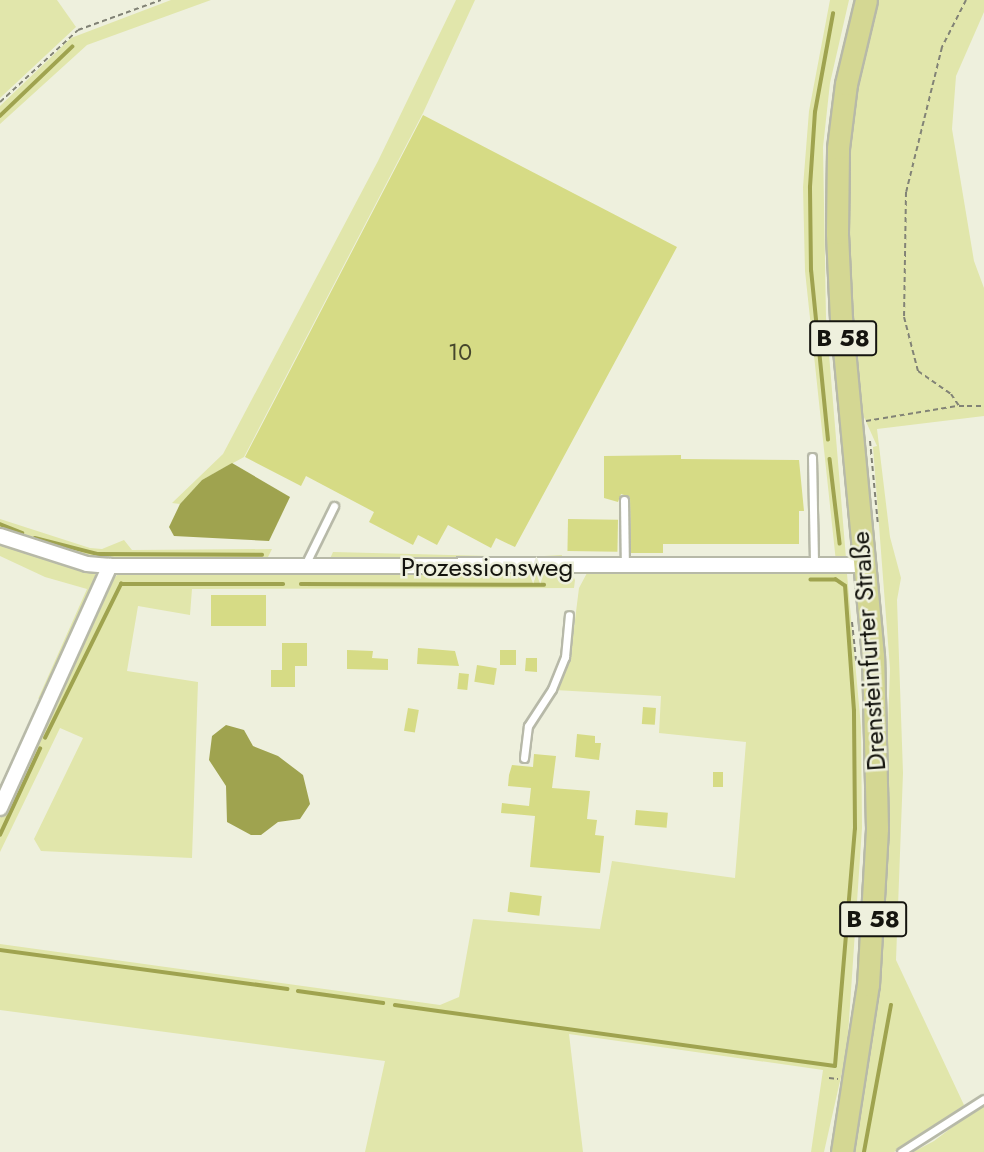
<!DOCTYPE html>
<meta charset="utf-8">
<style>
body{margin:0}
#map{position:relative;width:984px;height:1152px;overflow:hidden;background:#eef0dd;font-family:Jost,sans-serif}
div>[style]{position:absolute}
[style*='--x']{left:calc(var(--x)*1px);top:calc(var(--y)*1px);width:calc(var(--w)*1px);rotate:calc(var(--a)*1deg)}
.green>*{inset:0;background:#e1e6ab}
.water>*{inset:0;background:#9fa34f}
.stream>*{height:3.5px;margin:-1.75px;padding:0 1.75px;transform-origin:1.75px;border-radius:1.75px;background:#9fa34f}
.building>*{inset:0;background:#d6db85;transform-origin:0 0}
.path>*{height:2px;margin-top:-1px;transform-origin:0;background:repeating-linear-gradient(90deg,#828376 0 5px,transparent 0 8.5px)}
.roads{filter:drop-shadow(2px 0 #b7b9a8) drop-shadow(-2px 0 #b7b9a8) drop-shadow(0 2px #b7b9a8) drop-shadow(0 -2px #b7b9a8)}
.lane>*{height:7px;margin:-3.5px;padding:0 3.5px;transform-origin:3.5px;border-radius:3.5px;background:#fff}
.street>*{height:14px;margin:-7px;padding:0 7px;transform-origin:7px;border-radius:7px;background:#fff}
.primary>*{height:21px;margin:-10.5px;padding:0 10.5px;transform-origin:10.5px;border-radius:10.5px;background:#d4d793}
span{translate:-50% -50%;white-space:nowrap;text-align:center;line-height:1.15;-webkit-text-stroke:5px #eef0dd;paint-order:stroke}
.number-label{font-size:23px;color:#45462c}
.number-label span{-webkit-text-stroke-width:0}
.shield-label span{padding:2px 5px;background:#eef0dd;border:2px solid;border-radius:5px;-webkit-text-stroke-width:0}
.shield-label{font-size:24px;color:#15150f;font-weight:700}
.street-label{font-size:26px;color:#15150f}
</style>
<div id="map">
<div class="green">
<i style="clip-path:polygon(0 0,57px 0,76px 27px,0 98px)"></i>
<i style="clip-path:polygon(171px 0,211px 0,87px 45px,0 124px,0 106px,71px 38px)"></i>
<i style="clip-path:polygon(456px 0,475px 0,423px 113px,244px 457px,202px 480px,180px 504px,172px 503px,223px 454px,378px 161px)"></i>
<i style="clip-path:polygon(830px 0,849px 0,830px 83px,823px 147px,826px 318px,846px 558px,836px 562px,805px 271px,803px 187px,809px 111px)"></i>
<i style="clip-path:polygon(872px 0,984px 0,984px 12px,956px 76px,952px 129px,974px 261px,984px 288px,984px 416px,877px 429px,890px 537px,901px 578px,897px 600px,903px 773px,896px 960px,964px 1105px,941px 1126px,894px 1152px,851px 1152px,880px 958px,890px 669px,873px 447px,877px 446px,859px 406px,843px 232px,852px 86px)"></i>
<i style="clip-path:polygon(0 519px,90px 548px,102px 549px,124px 540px,132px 550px,272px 549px,266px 561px,96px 561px,0 531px)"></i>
<i style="clip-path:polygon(0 540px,93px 571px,98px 579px,43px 697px,38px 699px,87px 589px,45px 577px,0 556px)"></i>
<i style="clip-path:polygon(333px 552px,527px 557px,562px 555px,561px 564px,328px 563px)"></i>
<i style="clip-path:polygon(128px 572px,572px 573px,575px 580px,574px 588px,192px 589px,190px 615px,138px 606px,127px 671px,198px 682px,192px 858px,41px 851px,34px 839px,83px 738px,60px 728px,0 852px,0 818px,108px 586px,117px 575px)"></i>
<i style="clip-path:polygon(837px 572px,847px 574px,861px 727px,862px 828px,847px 1050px,824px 1152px,811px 1152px,823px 1070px,569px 1034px,583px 1152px,365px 1152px,385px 1061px,0 1010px,0 944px,440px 1005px,459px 997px,473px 919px,600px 929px,612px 861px,735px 878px,746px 742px,659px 733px,661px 696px,555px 690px,572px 644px,579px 588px,587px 573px)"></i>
<i style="clip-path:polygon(984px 1103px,984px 1152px,913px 1152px,934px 1141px)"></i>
</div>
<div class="water">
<i style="clip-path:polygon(232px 463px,290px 497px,269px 541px,174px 536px,169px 527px,180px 504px,202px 480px)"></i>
<i style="clip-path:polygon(226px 725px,244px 730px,253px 746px,278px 756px,303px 775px,310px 804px,300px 819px,278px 822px,261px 835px,251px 835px,227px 822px,226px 786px,209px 760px,212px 736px)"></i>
</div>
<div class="stream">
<i style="--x:0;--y:116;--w:100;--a:-43.8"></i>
<i style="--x:828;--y:440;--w:170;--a:-95.7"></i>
<i style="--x:811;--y:271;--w:84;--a:-90.7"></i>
<i style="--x:810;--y:187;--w:75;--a:-86.2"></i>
<i style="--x:815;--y:112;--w:100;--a:-79.6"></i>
<i style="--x:830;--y:459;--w:85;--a:83.2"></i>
<i style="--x:0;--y:524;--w:24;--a:22"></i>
<i style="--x:35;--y:538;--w:65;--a:14.3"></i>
<i style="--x:98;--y:554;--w:164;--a:0.3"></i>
<i style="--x:301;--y:584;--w:243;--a:0.2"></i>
<i style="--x:45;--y:738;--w:172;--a:-63.7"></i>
<i style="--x:121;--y:584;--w:162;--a:0"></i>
<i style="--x:0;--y:791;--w:54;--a:-64.9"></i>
<i style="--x:0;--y:835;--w:95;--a:-65.1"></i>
<i style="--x:0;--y:950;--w:290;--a:7.7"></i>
<i style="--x:298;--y:991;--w:86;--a:8"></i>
<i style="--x:395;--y:1005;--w:444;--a:7.9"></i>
<i style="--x:835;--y:1066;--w:238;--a:-85.2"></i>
<i style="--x:855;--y:829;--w:118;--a:-90.5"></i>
<i style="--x:854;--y:711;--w:125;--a:-94.1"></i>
<i style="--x:845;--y:586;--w:11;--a:-146"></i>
<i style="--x:836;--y:580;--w:25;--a:180"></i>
<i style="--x:864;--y:1152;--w:149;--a:-79.6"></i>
</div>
<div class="building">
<i style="clip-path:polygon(423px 115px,677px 247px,515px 547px,496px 538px,491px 548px,448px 525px,437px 545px,418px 535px,413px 545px,369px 522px,374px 512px,306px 476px,301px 486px,245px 457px)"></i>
<i style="clip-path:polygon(681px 455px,681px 459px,799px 460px,804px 511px,799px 511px,799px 544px,663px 544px,663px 553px,631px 553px,630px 497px,621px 494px,618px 502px,604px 498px,604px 456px)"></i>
<i style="left:568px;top:519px;width:50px;height:32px;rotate:1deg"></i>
<i style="left:211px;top:595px;width:55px;height:31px"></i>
<i style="clip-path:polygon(282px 643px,307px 643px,307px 666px,295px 666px,295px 687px,271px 687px,271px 670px,282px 670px)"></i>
<i style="clip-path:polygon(418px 648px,455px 651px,459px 666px,417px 664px)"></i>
<i style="clip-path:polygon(347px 650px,373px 651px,372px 658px,388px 659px,388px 670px,347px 669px)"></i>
<i style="left:500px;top:650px;width:16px;height:15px"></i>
<i style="clip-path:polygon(526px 658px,537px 658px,537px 672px,525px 671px)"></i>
<i style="left:477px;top:665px;width:20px;height:17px;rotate:9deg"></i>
<i style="left:459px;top:673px;width:10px;height:16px;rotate:6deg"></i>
<i style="left:643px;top:707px;width:13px;height:17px;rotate:4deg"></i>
<i style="left:408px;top:708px;width:11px;height:23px;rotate:10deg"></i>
<i style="clip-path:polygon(577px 734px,595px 736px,595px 743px,601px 743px,599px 760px,575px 757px)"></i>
<i style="clip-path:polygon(534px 754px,556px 756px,552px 788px,590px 791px,587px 819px,597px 820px,595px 835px,604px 836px,600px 873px,530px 867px,535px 816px,501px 813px,502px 803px,529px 806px,531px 788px,508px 786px,509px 775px,512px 765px,533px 767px)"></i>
<i style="left:713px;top:772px;width:10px;height:15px"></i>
<i style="left:636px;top:810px;width:32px;height:15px;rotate:5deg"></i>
<i style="left:510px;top:892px;width:32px;height:20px;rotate:7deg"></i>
</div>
<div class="path">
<i style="--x:966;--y:0;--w:53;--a:117.1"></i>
<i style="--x:942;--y:47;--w:149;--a:103.9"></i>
<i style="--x:906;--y:192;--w:125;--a:90.9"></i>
<i style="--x:904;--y:317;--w:56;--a:75.5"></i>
<i style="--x:918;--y:371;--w:40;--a:34.9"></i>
<i style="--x:951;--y:394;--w:14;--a:56"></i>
<i style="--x:959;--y:406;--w:25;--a:0"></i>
<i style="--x:0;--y:102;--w:106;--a:-42.7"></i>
<i style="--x:78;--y:30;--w:88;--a:-19.9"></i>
<i style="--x:866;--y:421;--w:92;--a:-9.4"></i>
<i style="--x:870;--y:441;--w:84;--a:84.6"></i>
<i style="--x:852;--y:622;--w:39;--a:84"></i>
<i style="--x:829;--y:1078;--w:9;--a:6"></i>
</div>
<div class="roads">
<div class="lane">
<i style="--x:812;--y:457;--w:109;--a:88.9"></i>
<i style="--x:624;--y:500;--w:68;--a:89.2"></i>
<i style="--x:304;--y:567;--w:68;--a:-63.8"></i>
<i style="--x:524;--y:758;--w:32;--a:-83"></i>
<i style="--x:528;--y:726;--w:44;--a:-57"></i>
<i style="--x:552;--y:689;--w:35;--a:-68"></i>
<i style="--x:565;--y:657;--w:42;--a:-84.6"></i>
<i style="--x:901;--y:1152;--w:98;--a:-32.6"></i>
</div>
<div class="street">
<i style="--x:0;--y:536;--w:91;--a:17.8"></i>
<i style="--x:87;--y:564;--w:23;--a:5"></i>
<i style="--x:110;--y:566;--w:755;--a:-0.08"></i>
<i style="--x:0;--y:808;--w:266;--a:-65.6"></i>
</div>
<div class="primary">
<i style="--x:842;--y:1152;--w:169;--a:-81.2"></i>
<i style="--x:868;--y:985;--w:157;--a:-86.7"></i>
<i style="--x:877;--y:828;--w:172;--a:-91.3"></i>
<i style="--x:873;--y:656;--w:339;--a:-95.4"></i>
<i style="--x:841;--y:319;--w:86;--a:-92.7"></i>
<i style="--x:837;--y:233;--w:85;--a:-89.3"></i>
<i style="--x:838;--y:148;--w:64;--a:-82.9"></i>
<i style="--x:846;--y:84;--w:86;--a:-76.6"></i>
</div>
</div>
<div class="number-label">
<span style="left:460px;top:352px">10</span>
</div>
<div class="shield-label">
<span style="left:843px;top:338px">B 58</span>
<span style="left:873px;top:919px">B 58</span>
</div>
<div class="street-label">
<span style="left:487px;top:568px">Prozessionsweg</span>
<span style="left:869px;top:651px;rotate:-94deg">Drensteinfurter Straße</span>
</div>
</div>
